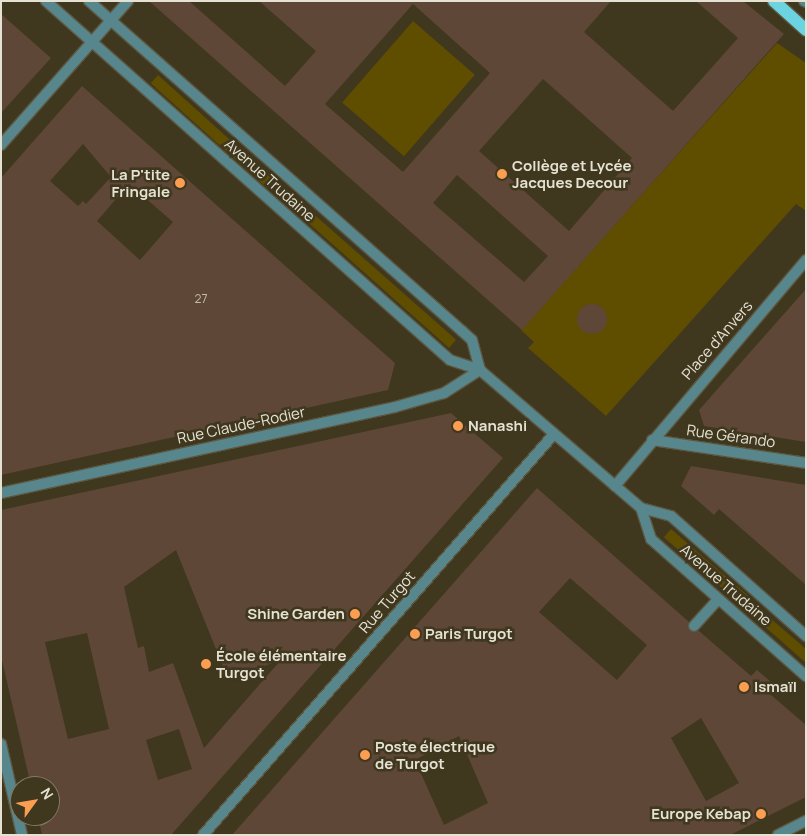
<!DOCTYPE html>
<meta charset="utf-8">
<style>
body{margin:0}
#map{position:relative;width:807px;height:836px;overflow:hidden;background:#3f371e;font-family:Manrope,sans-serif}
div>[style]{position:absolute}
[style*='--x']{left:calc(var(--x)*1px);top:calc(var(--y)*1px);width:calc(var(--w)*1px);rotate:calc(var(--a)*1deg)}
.green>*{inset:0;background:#5f4d00;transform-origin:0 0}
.building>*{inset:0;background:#5e4736}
.round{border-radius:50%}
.roads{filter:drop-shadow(1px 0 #5d563f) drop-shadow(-1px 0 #5d563f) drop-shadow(0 1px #5d563f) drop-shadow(0 -1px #5d563f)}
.service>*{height:10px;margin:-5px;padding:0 5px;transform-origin:5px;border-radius:5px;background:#57868d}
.minor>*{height:10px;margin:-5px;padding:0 5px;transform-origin:5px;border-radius:5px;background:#57868d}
.primary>*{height:12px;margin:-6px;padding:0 6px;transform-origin:6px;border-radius:6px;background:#6cd3e1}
.dots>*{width:14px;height:14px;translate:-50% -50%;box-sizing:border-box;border:2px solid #3f371e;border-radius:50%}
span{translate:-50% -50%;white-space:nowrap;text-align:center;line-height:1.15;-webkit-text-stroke:5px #3f371e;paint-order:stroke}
.number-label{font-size:12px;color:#c4bbac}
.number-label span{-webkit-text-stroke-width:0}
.poi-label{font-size:15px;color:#e6e2d3;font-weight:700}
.left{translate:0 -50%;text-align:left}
.right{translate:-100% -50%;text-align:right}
.street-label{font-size:15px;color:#e6e2d3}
.frame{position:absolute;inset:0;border:2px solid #e6e2d3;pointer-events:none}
.north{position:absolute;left:10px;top:776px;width:50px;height:50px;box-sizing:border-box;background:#3f371e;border:1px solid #827b66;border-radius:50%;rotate:58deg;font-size:14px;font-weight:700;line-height:20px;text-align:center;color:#e6e2d3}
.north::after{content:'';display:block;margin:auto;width:18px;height:22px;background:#fb9e51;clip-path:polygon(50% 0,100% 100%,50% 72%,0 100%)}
</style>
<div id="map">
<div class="green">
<i style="left:413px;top:21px;width:82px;height:108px;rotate:41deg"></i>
<i style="clip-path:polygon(777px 43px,806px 63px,806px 211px,796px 204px,606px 416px,528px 348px,534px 342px,521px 330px)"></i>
<i style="left:158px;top:75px;width:161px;height:11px;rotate:42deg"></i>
<i style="clip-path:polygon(300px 202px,452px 336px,456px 340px,449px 348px,294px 210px)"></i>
<i style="left:671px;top:529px;width:103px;height:11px;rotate:41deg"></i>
<i style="clip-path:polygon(770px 618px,806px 649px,806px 663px,763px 625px)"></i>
</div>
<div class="building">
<i style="clip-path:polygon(evenodd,149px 1px,189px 1px,285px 86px,316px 51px,259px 1px,611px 1px,584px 32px,673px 111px,738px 38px,696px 1px,743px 1px,784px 34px,522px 330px,149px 1px,413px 4px,490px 73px,403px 172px,325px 104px,413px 4px,149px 1px,543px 79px,632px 158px,569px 231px,479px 151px,543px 79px,149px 1px,457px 175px,548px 256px,524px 282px,433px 203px,457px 175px)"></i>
<i style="clip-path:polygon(1px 14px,51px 58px,1px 113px)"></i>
<i style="clip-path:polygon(evenodd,82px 86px,395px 363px,388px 390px,1px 475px,1px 178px,82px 86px,83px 144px,111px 177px,86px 204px,83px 201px,78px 206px,50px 181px,83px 144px,82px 86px,129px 184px,173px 222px,140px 260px,97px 221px,129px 184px)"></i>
<i style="clip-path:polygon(806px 289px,806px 442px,704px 426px,699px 410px)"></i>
<i class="round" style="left:577px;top:304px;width:30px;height:30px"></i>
<i style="clip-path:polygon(evenodd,451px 413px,503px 458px,171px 835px,42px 835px,38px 816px,50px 816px,50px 786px,31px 786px,1px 656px,1px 510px,451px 413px,176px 550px,228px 679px,281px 660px,204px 748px,173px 663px,149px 672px,144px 646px,138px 648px,124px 587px,176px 550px,451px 413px,87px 633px,109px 729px,68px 739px,45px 642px,87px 633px,451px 413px,179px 729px,192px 769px,158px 780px,146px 740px,179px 729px)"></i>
<i style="clip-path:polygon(691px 466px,806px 485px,806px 585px,719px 509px,714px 515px,681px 486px)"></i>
<i style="clip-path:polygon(evenodd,537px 488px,689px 622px,690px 631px,699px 631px,751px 676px,757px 670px,771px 682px,764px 689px,806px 725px,806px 797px,730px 835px,232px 835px,537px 488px,570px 578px,647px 645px,617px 680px,539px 612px,570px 578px,537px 488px,701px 718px,739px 783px,706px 801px,671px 738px,701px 718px,537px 488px,459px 736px,488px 803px,444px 825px,415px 760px,459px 736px)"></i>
</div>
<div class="roads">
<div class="service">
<i style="--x:804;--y:1;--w:2;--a:27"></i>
<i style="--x:694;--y:626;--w:36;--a:-48"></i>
</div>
<div class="minor">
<i style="--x:46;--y:1;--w:540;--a:41.62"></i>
<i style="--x:450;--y:360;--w:32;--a:18"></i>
<i style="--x:480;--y:370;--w:212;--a:40.6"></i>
<i style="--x:641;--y:508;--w:31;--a:15"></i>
<i style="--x:671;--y:516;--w:181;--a:41.6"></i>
<i style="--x:89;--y:1;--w:498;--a:41.5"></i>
<i style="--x:462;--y:331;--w:13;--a:42"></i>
<i style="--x:472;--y:340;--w:31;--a:75"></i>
<i style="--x:1;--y:145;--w:192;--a:-48.6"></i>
<i style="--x:652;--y:440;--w:156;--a:8.5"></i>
<i style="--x:615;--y:486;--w:296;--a:-49.8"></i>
<i style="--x:1;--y:493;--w:403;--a:-12.3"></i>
<i style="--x:395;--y:407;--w:51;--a:-15.9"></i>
<i style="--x:444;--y:393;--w:43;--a:-32.6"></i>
<i style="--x:641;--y:508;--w:33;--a:72"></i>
<i style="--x:651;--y:539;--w:207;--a:41.5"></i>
<i style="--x:1;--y:744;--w:93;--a:77"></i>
<i style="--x:203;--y:835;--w:533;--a:-48.8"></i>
<i style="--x:778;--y:835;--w:31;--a:-27"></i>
</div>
<div class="primary">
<i style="--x:774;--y:1;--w:43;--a:42.2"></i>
</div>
</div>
<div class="dots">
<i style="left:502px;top:174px;background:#fb9e51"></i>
<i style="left:180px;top:183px;background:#fb9e51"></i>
<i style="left:458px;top:426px;background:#fb9e51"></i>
<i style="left:355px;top:614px;background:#fb9e51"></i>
<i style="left:415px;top:634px;background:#fb9e51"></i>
<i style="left:206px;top:664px;background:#fb9e51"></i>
<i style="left:744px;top:687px;background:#fb9e51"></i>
<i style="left:365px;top:755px;background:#fb9e51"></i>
<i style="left:761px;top:814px;background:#fb9e51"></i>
</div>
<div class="number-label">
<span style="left:201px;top:299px">27</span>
</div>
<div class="poi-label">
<span class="left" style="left:512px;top:174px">Collège et Lycée<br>Jacques Decour</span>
<span class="right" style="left:170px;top:183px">La P'tite<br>Fringale</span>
<span class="left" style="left:468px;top:426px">Nanashi</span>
<span class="right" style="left:345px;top:614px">Shine Garden</span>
<span class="left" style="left:425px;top:634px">Paris Turgot</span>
<span class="left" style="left:216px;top:664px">École élémentaire<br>Turgot</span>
<span class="left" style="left:754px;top:687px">Ismaïl</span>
<span class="left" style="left:375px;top:755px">Poste électrique<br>de Turgot</span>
<span class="right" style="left:751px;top:814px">Europe Kebap</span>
</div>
<div class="street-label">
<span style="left:270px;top:180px;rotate:42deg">Avenue Trudaine</span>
<span style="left:717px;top:340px;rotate:-49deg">Place d'Anvers</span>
<span style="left:241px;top:425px;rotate:-12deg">Rue Claude-Rodier</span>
<span style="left:731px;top:436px;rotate:8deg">Rue Gérando</span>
<span style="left:726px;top:585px;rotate:41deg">Avenue Trudaine</span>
<span style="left:387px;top:602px;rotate:-49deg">Rue Turgot</span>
</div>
<div class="frame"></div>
<div class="north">N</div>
</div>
